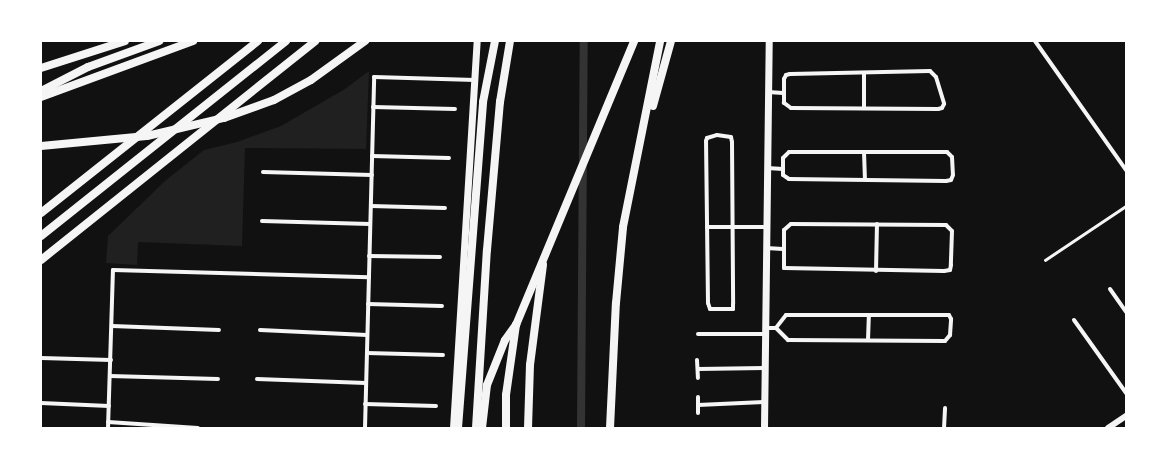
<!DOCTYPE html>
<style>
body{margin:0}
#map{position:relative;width:1167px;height:469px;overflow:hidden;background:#111;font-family:"Alegreya Sans",sans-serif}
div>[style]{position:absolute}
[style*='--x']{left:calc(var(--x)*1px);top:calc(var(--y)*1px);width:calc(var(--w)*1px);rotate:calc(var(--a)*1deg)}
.green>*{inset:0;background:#202020}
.canal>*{height:8px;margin:-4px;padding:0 4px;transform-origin:4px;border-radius:4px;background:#333}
.service>*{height:2.5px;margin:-1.25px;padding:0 1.25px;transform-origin:1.25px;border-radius:1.25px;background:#f5f5f5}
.minor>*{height:4px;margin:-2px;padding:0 2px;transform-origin:2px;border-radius:2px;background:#f5f5f5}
.tertiary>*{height:6px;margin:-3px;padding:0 3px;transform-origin:3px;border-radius:3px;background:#f5f5f5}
.secondary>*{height:7px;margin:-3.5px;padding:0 3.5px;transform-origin:3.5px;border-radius:3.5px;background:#f5f5f5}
.trunk>*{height:8px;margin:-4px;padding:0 4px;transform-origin:4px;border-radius:4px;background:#f5f5f5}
.motorway>*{height:8px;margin:-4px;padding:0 4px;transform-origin:4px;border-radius:4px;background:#f5f5f5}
span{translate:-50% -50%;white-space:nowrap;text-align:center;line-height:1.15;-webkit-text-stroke:3px #fff;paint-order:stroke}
.frame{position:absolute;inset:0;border:42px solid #fff;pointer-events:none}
</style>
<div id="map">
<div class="green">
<i style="clip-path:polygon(369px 71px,366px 149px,245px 148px,242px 246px,138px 242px,137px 265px,106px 263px,108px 236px,165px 181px,204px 150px,237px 142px,281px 126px,345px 89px)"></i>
</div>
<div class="canal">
<i style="--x:581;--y:428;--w:387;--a:-89.6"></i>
</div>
<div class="service">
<i style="--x:1045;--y:260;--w:97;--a:-33.7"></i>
</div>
<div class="minor">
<i style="--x:1035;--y:41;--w:158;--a:54.8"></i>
<i style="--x:930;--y:71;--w:8;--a:45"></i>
<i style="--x:936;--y:77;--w:28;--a:73"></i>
<i style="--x:944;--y:104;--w:4;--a:117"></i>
<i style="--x:942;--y:108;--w:4;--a:166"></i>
<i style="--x:938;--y:109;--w:147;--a:-179.6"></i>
<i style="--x:791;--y:108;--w:9;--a:-144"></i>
<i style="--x:784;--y:103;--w:24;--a:-90"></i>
<i style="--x:784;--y:79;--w:4;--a:-63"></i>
<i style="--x:786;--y:75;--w:4;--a:-14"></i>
<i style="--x:790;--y:74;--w:140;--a:-1.2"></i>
<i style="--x:768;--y:92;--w:15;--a:4"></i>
<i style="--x:373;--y:107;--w:82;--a:1.4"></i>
<i style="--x:864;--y:108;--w:35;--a:-90"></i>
<i style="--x:717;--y:135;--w:14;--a:8"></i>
<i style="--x:731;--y:137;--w:5;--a:79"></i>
<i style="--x:732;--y:142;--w:162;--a:89.6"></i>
<i style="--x:733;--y:304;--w:5;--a:90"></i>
<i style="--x:733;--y:309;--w:23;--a:180"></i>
<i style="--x:710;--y:309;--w:6;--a:-108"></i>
<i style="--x:708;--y:303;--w:162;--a:-90.7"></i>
<i style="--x:706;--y:141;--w:3;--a:-72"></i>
<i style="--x:707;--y:138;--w:10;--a:-17"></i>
<i style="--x:789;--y:152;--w:158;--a:0"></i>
<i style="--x:947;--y:152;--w:7;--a:45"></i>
<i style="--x:952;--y:157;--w:18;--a:87"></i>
<i style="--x:953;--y:175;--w:5;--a:112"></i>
<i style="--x:951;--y:180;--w:5;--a:169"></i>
<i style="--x:946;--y:181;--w:157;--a:-179.3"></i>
<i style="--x:789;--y:179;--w:7;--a:-146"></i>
<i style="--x:783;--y:175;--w:17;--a:-90"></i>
<i style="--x:783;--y:158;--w:8;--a:-45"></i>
<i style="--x:864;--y:152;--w:27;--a:88"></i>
<i style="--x:372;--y:156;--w:77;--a:1.5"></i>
<i style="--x:767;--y:168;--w:16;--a:4"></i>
<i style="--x:263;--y:172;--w:109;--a:1.6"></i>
<i style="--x:371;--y:206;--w:74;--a:1.5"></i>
<i style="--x:262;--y:221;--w:108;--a:1.6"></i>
<i style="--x:791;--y:224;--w:155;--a:0.4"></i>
<i style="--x:946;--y:225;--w:8;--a:45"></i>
<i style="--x:952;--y:231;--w:34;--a:92"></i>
<i style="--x:951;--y:265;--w:5;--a:101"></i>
<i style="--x:950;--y:270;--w:6;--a:171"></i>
<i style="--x:944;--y:271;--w:160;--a:-178.9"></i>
<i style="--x:784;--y:268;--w:38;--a:-90"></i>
<i style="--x:784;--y:230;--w:9;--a:-41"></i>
<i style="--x:707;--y:227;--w:59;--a:0"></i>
<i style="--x:766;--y:248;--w:17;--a:3"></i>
<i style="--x:369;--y:256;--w:71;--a:0.8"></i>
<i style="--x:876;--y:271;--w:47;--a:-88.8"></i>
<i style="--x:1110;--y:289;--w:28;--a:55"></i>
<i style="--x:368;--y:304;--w:74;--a:1.5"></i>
<i style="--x:1074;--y:320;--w:90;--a:54.5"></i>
<i style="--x:112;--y:326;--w:107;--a:2.1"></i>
<i style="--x:765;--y:328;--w:11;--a:0"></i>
<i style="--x:776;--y:328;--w:17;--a:45"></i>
<i style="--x:788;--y:340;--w:157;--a:0.4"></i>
<i style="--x:945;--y:341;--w:8;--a:-50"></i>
<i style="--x:950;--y:335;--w:16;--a:-86"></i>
<i style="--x:951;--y:319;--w:4;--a:-117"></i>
<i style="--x:949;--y:315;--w:163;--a:180"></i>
<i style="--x:786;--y:315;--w:16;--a:128"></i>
<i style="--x:260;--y:330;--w:107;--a:2.7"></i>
<i style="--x:698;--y:334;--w:67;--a:0"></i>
<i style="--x:868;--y:340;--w:25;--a:-88"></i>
<i style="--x:367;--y:353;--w:76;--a:1.5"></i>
<i style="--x:41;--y:358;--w:70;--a:1.6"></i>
<i style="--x:697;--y:360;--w:18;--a:87"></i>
<i style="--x:698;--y:369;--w:66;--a:-0.9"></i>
<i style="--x:110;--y:376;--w:108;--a:1.6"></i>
<i style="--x:257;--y:379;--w:109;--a:2.1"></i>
<i style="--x:698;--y:397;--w:16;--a:90"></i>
<i style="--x:41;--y:403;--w:68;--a:2.5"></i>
<i style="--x:365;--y:404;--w:71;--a:1.6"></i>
<i style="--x:698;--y:405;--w:66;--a:-2.6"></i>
<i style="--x:108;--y:422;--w:90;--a:3.8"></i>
<i style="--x:108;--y:428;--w:158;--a:-88.2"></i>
<i style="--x:113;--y:270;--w:256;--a:1.6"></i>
<i style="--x:365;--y:428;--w:351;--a:-88.5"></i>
<i style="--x:374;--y:77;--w:101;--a:1.7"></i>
<i style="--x:944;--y:428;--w:20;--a:-87"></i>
</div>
<div class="tertiary">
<i style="--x:1108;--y:428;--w:22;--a:-34"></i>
</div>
<div class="secondary">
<i style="--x:453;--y:428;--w:388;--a:-86.5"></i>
<i style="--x:764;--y:428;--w:387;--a:-89.3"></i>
</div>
<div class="trunk">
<i style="--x:458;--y:428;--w:327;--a:-85.6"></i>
<i style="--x:483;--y:102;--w:62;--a:-78.9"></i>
<i style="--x:476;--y:428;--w:178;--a:-86.5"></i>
<i style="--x:487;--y:250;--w:149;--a:-85"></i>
<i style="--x:500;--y:102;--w:62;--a:-80.7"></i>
</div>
<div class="motorway">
<i style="--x:41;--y:68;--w:88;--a:-17.8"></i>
<i style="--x:41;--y:91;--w:53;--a:-27.1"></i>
<i style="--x:88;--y:67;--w:76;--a:-20.1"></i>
<i style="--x:41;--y:97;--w:162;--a:-20.2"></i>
<i style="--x:653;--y:106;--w:67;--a:-74.5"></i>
<i style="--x:41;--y:146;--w:106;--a:-5.4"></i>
<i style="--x:147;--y:136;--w:79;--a:-13.2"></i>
<i style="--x:224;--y:118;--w:53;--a:-19.8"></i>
<i style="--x:274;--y:100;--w:42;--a:-28.4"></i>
<i style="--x:311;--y:80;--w:67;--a:-35.8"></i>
<i style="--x:41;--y:213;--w:277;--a:-38.4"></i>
<i style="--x:41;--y:236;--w:313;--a:-38.5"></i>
<i style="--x:41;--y:260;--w:351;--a:-38.6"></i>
<i style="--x:482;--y:428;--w:43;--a:-83.4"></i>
<i style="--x:487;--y:385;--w:48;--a:-68.2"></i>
<i style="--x:505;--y:340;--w:19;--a:-54"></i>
<i style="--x:506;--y:428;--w:33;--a:-90"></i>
<i style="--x:506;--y:395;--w:71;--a:-81.9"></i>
<i style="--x:516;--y:325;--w:308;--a:-67.4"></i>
<i style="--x:528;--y:428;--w:63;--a:-88.2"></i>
<i style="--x:530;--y:365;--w:101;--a:-82.6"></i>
<i style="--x:610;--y:428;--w:125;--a:-87.3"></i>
<i style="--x:616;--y:303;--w:76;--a:-84.7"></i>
<i style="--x:623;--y:227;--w:190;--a:-78.7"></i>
</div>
<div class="frame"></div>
</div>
